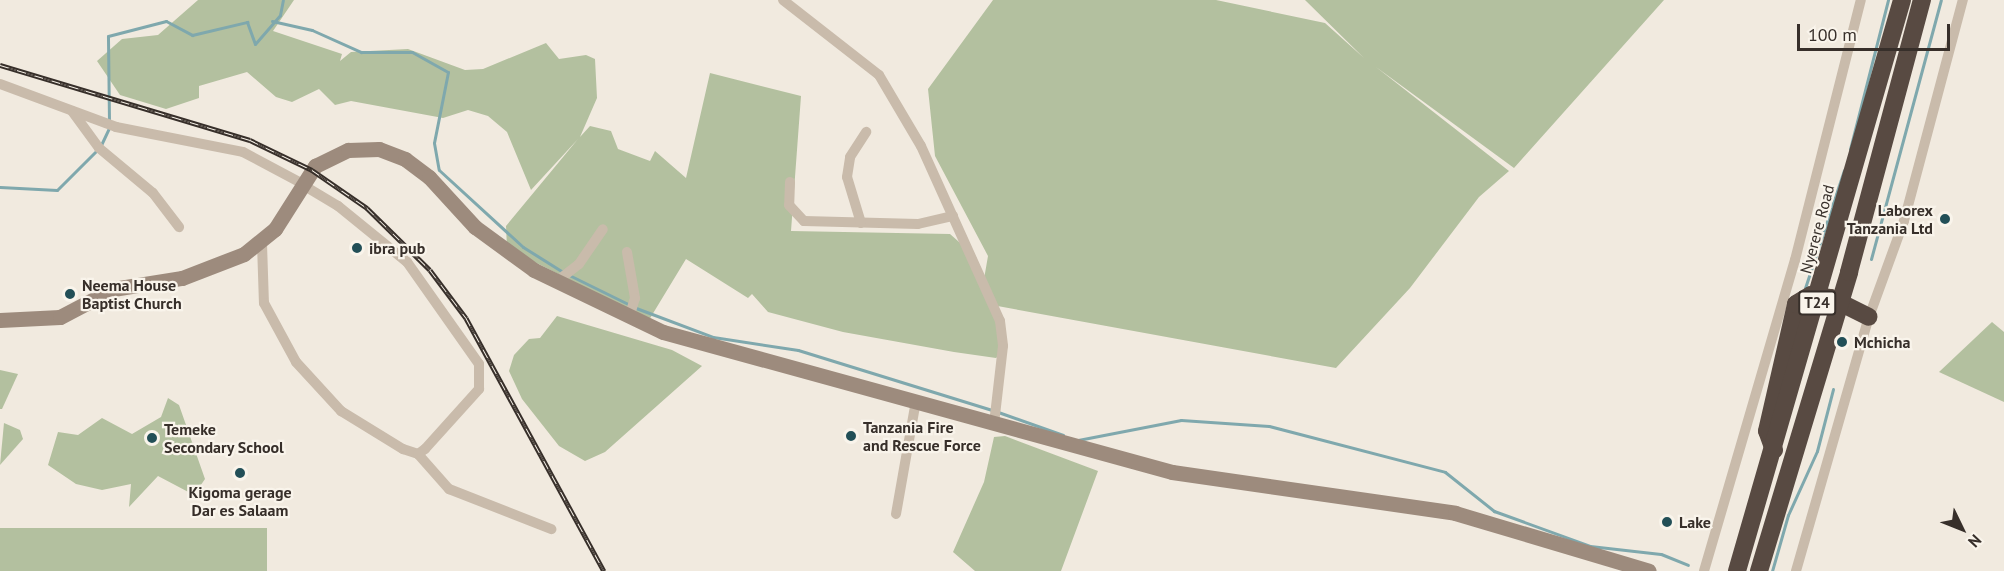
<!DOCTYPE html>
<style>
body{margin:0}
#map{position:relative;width:2004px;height:571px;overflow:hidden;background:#f1eadf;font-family:"PT Sans",sans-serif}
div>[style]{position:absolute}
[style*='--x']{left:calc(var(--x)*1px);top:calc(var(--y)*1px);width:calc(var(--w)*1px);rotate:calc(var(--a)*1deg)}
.green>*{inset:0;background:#b3c09f;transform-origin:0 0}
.stream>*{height:3px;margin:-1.5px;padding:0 1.5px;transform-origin:1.5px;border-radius:1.5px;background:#7fa8ad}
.street>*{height:10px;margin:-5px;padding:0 5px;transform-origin:5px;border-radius:5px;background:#c9bbab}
.secondary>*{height:15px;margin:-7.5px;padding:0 7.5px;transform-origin:7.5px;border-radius:7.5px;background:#9d8b7d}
.highway>*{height:18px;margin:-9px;padding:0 9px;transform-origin:9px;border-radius:9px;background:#584a42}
.rail>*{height:5px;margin-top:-2.5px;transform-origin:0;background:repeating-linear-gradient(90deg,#f9f4eb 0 9px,#372f2a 0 18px);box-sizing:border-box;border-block:2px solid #372f2a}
.dots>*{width:16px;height:16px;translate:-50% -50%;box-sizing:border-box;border:3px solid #f9f4eb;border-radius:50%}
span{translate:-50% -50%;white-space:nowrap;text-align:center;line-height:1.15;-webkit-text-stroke:4.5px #f9f4eb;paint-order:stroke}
.shield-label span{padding:2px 4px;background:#f9f4eb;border:2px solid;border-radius:4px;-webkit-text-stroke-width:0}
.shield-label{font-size:15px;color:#372f2a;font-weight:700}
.poi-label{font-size:16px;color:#372f2a;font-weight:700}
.right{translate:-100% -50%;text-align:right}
.left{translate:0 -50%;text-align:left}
.street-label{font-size:16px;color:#372f2a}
.north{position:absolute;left:1932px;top:499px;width:60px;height:60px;-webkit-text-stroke:4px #f9f4eb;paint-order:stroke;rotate:133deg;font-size:16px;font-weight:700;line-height:24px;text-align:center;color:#372f2a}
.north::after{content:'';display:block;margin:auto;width:21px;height:27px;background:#372f2a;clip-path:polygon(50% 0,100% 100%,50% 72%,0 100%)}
.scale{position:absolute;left:1797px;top:24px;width:153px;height:27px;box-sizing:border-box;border:3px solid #372f2a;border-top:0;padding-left:8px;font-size:18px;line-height:21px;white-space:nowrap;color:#372f2a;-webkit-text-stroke:4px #f9f4eb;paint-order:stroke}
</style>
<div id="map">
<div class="green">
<i style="clip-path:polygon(198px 0,294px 0,273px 31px,342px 54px,340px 61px,351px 52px,408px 49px,465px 70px,483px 69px,546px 43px,559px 59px,586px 55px,595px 59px,597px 98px,580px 137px,590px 126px,611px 131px,618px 149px,650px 161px,655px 151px,686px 178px,710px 73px,801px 96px,791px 231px,950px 234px,976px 257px,984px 279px,988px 256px,935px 156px,928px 89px,993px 0,1216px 0,1325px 23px,1364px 58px,1305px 0,1664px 0,1514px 168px,1376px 67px,1509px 171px,1479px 197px,1410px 288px,1336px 368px,992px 305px,1006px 349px,996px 358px,954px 352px,843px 332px,768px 312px,752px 294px,748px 298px,686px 259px,649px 320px,507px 248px,506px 226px,578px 139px,531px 190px,507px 132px,488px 116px,468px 110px,443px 118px,351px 101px,335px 105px,319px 89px,292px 102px,276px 97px,247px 72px,199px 86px,199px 98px,166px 109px,120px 95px,97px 61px,122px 39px,158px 35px)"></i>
<i style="clip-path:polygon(557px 316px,672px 350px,702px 366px,605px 452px,585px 461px,559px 446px,522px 399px,509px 371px,514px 355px,529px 339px,540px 338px)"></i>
<i style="clip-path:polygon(1992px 322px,2004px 332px,2004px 402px,1939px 372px)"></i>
<i style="clip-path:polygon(0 370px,18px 374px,2px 409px,0 409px)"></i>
<i style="clip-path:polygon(168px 398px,179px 405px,205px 479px,194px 495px,158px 476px,129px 507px,131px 484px,102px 490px,76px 484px,48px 465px,58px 432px,78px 435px,102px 418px,132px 434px,161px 417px)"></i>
<i style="clip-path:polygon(4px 423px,20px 430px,23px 439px,0 465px)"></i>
<i style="clip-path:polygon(1005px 436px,1098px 471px,1061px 571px,975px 571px,953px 552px,984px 482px,994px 437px)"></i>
<i style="left:0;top:528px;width:267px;height:43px"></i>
</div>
<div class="stream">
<i style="--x:272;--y:21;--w:41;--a:12.7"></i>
<i style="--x:312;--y:30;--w:54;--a:24.2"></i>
<i style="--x:361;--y:52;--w:51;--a:0"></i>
<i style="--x:412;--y:52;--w:41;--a:29.1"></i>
<i style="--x:448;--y:72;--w:72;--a:101.2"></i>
<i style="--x:434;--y:143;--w:27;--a:80"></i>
<i style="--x:439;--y:170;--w:114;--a:42.5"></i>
<i style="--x:523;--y:247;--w:47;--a:32"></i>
<i style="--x:109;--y:121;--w:85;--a:-90.7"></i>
<i style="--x:108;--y:36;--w:60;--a:-14.5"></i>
<i style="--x:166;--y:21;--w:30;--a:28"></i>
<i style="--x:192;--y:35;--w:57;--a:-13.3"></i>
<i style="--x:247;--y:22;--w:23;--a:70"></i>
<i style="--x:255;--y:44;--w:38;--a:-49"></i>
<i style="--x:280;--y:15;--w:15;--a:-79"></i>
<i style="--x:101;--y:145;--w:19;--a:-65"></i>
<i style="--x:1850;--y:149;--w:154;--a:-75.7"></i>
<i style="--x:0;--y:187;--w:57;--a:3"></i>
<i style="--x:57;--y:190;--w:57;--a:-45"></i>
<i style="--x:1871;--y:259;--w:268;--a:-74.9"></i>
<i style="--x:569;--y:275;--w:68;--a:26.2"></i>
<i style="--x:1805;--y:288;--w:124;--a:-71.7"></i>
<i style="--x:636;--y:308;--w:82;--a:20.6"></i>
<i style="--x:713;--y:337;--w:86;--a:8.7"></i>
<i style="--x:798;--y:350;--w:203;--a:17.2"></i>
<i style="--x:998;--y:412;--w:69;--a:19.5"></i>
<i style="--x:1078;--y:440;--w:105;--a:-11"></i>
<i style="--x:1181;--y:420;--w:88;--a:3.9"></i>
<i style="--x:1269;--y:426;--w:182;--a:14.6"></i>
<i style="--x:1445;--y:472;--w:63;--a:38.5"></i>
<i style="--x:1494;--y:511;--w:102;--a:20"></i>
<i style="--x:1590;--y:546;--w:71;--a:6.4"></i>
<i style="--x:1661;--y:554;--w:29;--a:22"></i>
<i style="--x:1772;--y:571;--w:58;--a:-74.1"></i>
<i style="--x:1788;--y:515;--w:70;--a:-65.6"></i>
<i style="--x:1817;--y:451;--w:64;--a:-75.5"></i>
</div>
<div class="street">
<i style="--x:783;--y:0;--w:122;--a:38"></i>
<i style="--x:879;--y:75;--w:82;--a:59.4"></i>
<i style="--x:921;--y:146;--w:192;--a:65.7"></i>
<i style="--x:1000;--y:321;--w:25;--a:83"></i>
<i style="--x:1003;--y:346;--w:79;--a:96.6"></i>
<i style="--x:0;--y:84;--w:124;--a:20.3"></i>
<i style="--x:116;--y:127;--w:129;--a:11.1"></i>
<i style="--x:243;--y:152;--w:72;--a:28"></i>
<i style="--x:72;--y:111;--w:46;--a:53.9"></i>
<i style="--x:99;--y:148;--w:70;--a:39.8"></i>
<i style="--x:153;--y:193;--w:43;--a:52.6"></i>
<i style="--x:790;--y:182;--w:23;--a:92"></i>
<i style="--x:789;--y:205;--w:22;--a:47"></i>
<i style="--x:804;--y:221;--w:114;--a:1.5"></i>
<i style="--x:918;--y:224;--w:36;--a:-13"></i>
<i style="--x:861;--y:223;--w:48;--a:-106.9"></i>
<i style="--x:847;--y:177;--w:20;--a:-81"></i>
<i style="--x:850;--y:157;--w:30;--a:-57"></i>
<i style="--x:262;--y:244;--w:59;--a:88.1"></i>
<i style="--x:264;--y:303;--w:67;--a:61.5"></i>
<i style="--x:296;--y:362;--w:67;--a:47.4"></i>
<i style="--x:341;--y:411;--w:73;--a:31.5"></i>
<i style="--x:403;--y:449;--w:16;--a:18"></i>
<i style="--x:418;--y:454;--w:9;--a:-36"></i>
<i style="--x:425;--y:449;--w:81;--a:-48"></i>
<i style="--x:479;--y:389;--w:25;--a:-90"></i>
<i style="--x:479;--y:364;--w:125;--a:-125.2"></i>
<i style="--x:407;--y:262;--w:89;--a:-140.9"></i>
<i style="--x:338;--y:206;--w:37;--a:-149"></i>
<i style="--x:627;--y:252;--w:47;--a:80.1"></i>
<i style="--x:635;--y:298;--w:21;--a:107"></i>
<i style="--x:556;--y:282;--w:29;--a:-38"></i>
<i style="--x:579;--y:264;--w:42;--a:-55.6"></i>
<i style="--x:418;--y:454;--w:47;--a:48.5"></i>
<i style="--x:449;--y:489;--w:110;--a:21.4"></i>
<i style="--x:896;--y:514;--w:115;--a:-80"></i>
<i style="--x:1704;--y:571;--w:324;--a:-73.7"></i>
<i style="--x:1795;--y:260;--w:268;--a:-75.8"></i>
<i style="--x:1796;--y:571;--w:264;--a:-74"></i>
<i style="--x:1869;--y:317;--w:102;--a:-70"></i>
<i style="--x:1904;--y:221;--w:229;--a:-75.1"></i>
</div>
<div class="secondary">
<i style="--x:0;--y:320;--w:60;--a:-2.9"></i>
<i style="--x:60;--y:317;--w:60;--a:-27.8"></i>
<i style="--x:113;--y:289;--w:70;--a:-9.1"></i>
<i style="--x:182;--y:278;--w:66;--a:-21.2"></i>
<i style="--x:244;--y:254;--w:40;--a:-39"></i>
<i style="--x:275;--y:229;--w:75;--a:-57.6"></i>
<i style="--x:315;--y:166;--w:37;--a:-26"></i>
<i style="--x:348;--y:150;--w:31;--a:-2"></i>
<i style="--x:379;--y:149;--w:28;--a:21"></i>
<i style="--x:405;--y:159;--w:30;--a:37"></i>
<i style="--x:429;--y:177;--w:68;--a:47.4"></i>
<i style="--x:475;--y:227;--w:73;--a:36.1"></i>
<i style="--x:534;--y:270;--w:143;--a:25.7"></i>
<i style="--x:663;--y:332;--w:528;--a:15.38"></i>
<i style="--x:1172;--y:472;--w:286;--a:8.2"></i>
<i style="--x:1455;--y:513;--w:202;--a:16.6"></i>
</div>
<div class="highway">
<i style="--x:1774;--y:450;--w:20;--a:-110"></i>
<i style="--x:1767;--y:431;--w:130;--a:-77.1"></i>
<i style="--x:1796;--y:304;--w:17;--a:-31"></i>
<i style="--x:1811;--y:295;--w:20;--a:9"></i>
<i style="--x:1831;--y:298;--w:42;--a:26.6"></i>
<i style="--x:1737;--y:571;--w:594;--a:-73.88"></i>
<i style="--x:1759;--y:571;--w:312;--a:-73.2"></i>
<i style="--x:1849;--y:272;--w:282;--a:-75"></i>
</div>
<div class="rail">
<i style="--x:0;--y:65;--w:261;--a:16.7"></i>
<i style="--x:250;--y:140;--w:69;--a:25.8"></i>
<i style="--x:312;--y:170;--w:67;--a:34.6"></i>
<i style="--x:367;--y:208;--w:88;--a:44.5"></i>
<i style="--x:430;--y:270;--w:60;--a:53.1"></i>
<i style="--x:466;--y:318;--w:288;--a:61.4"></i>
</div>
<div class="dots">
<i style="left:1945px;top:219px;background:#224f57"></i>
<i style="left:357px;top:248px;background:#224f57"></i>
<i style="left:70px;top:294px;background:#224f57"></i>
<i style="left:1842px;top:342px;background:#224f57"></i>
<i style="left:851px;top:436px;background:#224f57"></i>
<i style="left:152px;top:438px;background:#224f57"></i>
<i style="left:240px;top:473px;background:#224f57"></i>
<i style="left:1667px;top:522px;background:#224f57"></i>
</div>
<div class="shield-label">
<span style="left:1817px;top:303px">T24</span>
</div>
<div class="poi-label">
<span class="right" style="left:1933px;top:219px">Laborex<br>Tanzania Ltd</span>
<span class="left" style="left:369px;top:248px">ibra pub</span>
<span class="left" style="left:82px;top:294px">Neema House<br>Baptist Church</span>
<span class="left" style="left:1854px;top:342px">Mchicha</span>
<span class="left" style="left:863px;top:436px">Tanzania Fire<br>and Rescue Force</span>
<span class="left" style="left:164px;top:438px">Temeke<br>Secondary School</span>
<span style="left:240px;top:501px">Kigoma gerage<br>Dar es Salaam</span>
<span class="left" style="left:1679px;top:522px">Lake</span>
</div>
<div class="street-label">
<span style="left:1817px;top:229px;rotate:-75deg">Nyerere Road</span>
</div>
<div class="north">N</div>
<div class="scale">100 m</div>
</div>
